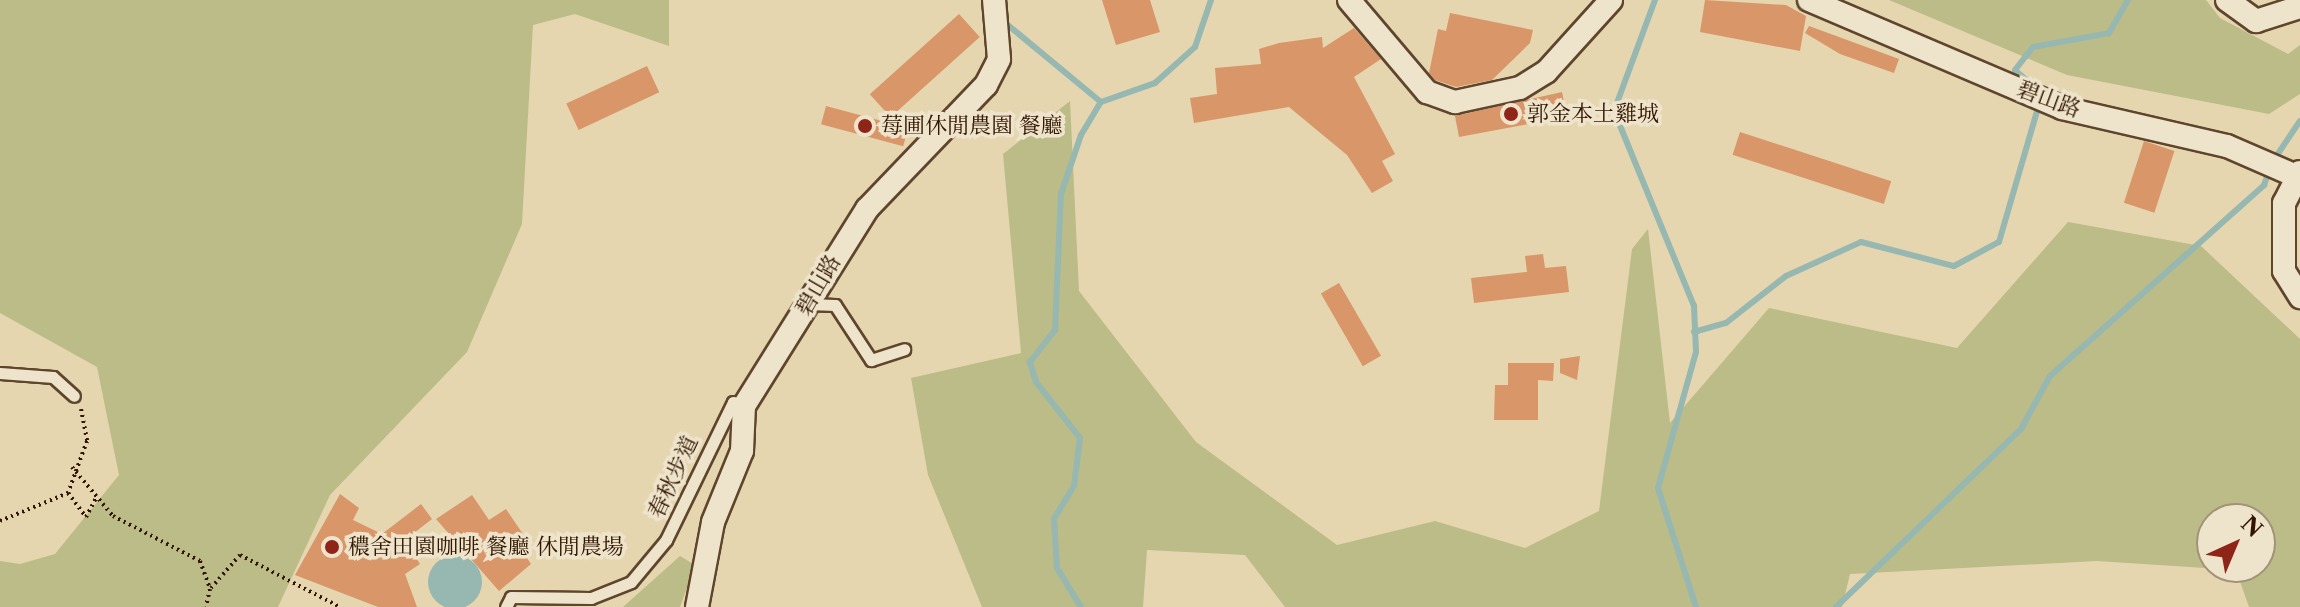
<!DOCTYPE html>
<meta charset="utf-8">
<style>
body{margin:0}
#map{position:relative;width:2300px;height:607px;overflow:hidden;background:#e5d6b0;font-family:"Libre Caslon Text","Noto Serif TC",serif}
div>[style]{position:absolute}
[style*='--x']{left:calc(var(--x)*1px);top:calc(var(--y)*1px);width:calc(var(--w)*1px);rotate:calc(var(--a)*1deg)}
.green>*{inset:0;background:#bbbc87}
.water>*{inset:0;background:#96b8b1}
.round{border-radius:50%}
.stream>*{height:6px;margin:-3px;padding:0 3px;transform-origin:3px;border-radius:3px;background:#96b8b1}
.building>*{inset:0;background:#d99668;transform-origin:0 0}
.path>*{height:4px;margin-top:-2px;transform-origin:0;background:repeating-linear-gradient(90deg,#321500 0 2px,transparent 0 6px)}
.roads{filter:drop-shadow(2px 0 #5f452c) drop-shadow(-2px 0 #5f452c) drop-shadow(0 2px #5f452c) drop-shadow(0 -2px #5f452c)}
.service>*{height:11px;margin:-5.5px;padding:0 5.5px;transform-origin:5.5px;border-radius:5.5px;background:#eee4cc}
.minor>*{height:22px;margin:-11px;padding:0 11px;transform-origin:11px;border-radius:11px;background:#eee4cc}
.dots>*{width:22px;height:22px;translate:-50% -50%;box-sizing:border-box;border:4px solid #eee4cc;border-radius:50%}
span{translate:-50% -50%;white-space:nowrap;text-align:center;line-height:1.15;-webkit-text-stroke:7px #eee4cc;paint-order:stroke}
.street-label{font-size:22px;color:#321500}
.poi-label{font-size:22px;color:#321500}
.left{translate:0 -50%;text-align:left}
.north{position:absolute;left:2196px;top:503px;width:80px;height:80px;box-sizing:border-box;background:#eee4cc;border:2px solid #a3917a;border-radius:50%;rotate:44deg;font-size:22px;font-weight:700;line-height:32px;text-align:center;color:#321500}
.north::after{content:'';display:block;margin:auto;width:28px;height:36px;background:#8f2418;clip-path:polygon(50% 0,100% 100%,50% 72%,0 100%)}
</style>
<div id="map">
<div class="green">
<i style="clip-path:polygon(0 0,669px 0,669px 46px,575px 14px,533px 25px,522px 224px,467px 352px,330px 495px,278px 607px,0 607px,0 561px,20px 564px,55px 554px,119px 475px,97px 367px,0 313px)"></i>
<i style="clip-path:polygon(1889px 0,2206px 0,2220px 18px,2288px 54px,2300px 45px,2300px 94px,2269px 114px,2067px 75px)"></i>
<i style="clip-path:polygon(evenodd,1070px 101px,1079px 291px,1196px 442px,1337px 545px,1435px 521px,1525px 548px,1599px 511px,1632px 249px,1648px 229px,1670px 423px,1769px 308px,1957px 348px,2068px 222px,2201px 246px,2300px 339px,2300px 607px,2249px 607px,2236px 570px,2097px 561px,1850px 574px,1842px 607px,1285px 607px,1245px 555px,1147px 550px,1143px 607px,982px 607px,928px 475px,911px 378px,1021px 353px,1003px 154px,1070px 101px,2212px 519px,2260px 519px,2260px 567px,2212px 567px,2212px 519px)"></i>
<i style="clip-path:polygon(680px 556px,695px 565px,680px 607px,623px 607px)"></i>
</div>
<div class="water">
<i class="round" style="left:428px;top:555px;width:54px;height:54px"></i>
</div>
<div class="stream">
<i style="--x:1655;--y:0;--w:118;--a:110.3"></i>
<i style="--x:1614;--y:111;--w:211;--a:67.7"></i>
<i style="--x:1694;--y:306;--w:46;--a:87.5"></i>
<i style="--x:1696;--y:352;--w:141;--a:105.6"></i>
<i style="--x:1658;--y:488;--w:125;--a:72.3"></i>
<i style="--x:1003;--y:21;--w:127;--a:39.6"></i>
<i style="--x:2042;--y:93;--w:35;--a:-140"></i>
<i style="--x:2015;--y:70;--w:29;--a:-52"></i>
<i style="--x:2033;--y:47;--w:77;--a:-10.4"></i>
<i style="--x:2109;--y:33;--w:38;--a:-60"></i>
<i style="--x:2273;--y:161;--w:48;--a:-56"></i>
<i style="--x:1694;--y:332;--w:33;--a:-16"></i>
<i style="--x:1726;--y:323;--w:76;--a:-38.1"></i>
<i style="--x:1786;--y:276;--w:82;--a:-24.4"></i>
<i style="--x:1861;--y:242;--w:96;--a:14.5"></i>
<i style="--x:1954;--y:266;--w:51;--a:-28.1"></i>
<i style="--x:1999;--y:242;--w:144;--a:-73.8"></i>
<i style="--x:1081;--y:607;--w:46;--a:-121.6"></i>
<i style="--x:1057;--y:568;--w:49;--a:-93.5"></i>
<i style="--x:1054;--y:519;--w:39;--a:-59"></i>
<i style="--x:1074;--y:486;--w:48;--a:-82.9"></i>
<i style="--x:1080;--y:438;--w:71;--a:-128.2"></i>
<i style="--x:1036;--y:382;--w:21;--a:-107"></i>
<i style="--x:1030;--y:362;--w:41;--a:-52"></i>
<i style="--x:1055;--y:330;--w:136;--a:-87.5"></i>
<i style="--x:1061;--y:194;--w:62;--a:-71.3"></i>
<i style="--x:1081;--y:135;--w:39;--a:-59"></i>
<i style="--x:1101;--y:102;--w:57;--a:-19.4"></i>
<i style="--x:1155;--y:83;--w:54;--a:-42"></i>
<i style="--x:1195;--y:47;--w:50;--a:-71.2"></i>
<i style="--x:1836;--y:607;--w:257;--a:-43.9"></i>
<i style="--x:2021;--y:429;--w:60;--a:-61.3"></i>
<i style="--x:2050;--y:376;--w:287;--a:-41.7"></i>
<i style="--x:2264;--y:185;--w:15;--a:-70"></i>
</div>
<div class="building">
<i style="clip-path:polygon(1102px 0,1150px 0,1160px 32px,1116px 45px)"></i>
<i style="clip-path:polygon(1705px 0,1786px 5px,1806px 16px,1800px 51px,1700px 32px)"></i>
<i style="clip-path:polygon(1450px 13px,1533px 30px,1530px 43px,1492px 80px,1456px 87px,1435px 80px,1429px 73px,1438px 29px,1446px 31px)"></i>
<i style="left:959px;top:14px;width:31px;height:120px;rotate:48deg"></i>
<i style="clip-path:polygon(1809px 26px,1899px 59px,1894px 73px,1840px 54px,1805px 33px)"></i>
<i style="clip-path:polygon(1354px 28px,1381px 59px,1354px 77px,1395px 154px,1382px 161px,1393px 181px,1372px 193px,1347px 155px,1289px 107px,1194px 123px,1190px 98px,1217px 94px,1215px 68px,1261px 64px,1259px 49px,1279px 43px,1322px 37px,1323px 48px)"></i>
<i style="left:647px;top:66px;width:29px;height:89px;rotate:65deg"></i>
<i style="clip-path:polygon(1562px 92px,1567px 117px,1459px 137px,1455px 116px)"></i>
<i style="left:826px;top:106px;width:85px;height:19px;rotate:15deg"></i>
<i style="left:1740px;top:132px;width:159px;height:24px;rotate:18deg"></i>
<i style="left:2144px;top:141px;width:32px;height:65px;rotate:18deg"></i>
<i style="clip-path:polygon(1543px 254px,1545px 268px,1566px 266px,1569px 292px,1474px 303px,1471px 278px,1527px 272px,1525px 256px)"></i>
<i style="left:1339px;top:283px;width:84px;height:21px;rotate:60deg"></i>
<i style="clip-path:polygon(1580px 356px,1577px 380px,1560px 373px,1560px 359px)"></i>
<i style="clip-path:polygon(1508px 363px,1554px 363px,1553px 381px,1538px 380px,1538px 420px,1494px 420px,1495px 385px,1508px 385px)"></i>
<i style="clip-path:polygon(340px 494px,359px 508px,353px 520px,382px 534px,421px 504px,432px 519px,405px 540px,420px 564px,405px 574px,417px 607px,378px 607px,295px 575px)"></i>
<i style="clip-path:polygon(472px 495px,489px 520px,506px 509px,525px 537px,517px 543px,531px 564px,499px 591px,436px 519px)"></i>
</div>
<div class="path">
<i style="--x:81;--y:409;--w:33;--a:79"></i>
<i style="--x:87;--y:441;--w:55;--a:110.1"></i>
<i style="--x:68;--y:493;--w:30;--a:53"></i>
<i style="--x:86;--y:517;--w:24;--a:-62"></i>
<i style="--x:72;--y:467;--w:64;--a:50.1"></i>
<i style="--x:113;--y:516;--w:98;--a:27.3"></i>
<i style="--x:200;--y:561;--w:30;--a:70"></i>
<i style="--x:210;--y:589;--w:18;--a:103"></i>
<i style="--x:0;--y:521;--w:74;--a:-22.4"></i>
<i style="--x:211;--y:588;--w:44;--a:-48.7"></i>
<i style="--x:240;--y:555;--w:113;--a:27.5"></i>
</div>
<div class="roads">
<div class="service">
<i style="--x:808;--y:304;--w:27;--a:2"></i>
<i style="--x:835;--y:305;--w:66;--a:56.8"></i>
<i style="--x:871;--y:360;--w:35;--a:-18"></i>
<i style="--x:0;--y:373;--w:53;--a:4.3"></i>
<i style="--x:53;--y:377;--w:28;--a:42"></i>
<i style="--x:506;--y:607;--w:11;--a:-63"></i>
<i style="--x:511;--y:597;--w:80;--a:0.7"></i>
<i style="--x:591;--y:598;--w:43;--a:-21.8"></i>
<i style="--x:631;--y:582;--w:55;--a:-50.2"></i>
<i style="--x:666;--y:540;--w:153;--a:-64.1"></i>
<i style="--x:733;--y:402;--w:12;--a:20"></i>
</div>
<div class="minor">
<i style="--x:1349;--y:0;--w:121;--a:49.7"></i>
<i style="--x:1427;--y:92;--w:30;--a:20"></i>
<i style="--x:1455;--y:102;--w:66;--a:-12.2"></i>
<i style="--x:1520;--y:88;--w:31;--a:-32"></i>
<i style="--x:1546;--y:72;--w:97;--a:-47.9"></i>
<i style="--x:1809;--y:0;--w:275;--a:23.1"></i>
<i style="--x:2062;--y:108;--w:169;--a:13"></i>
<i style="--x:2227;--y:146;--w:75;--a:23.5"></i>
<i style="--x:2227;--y:0;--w:36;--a:36"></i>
<i style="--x:2256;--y:21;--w:46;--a:-17.7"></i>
<i style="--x:2300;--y:172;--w:35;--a:117"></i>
<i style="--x:2284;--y:203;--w:68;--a:90"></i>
<i style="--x:2284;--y:271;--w:31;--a:58"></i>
<i style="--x:697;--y:607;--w:86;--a:-79.3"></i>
<i style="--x:713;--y:522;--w:77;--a:-67.8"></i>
<i style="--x:742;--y:451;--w:45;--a:-87.5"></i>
<i style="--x:744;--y:406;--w:232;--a:-58"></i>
<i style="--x:867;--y:209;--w:172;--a:-46.2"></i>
<i style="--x:986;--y:85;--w:29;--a:-63"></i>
<i style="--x:999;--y:59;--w:59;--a:-94.8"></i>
</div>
</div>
<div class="dots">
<i style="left:1511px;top:114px;background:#8f2418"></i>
<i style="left:865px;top:126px;background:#8f2418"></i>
<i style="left:332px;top:547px;background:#8f2418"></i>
</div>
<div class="street-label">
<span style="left:2049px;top:99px;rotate:20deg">碧山路</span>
<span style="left:818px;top:285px;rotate:-60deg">碧山路</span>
<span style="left:673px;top:477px;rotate:-65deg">春秋步道</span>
</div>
<div class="poi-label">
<span class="left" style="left:1527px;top:114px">郭金本土雞城</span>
<span class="left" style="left:881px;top:126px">莓圃休閒農園 餐廳</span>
<span class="left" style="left:348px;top:547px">穠舍田園咖啡 餐廳 休閒農場</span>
</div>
<div class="north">N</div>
</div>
